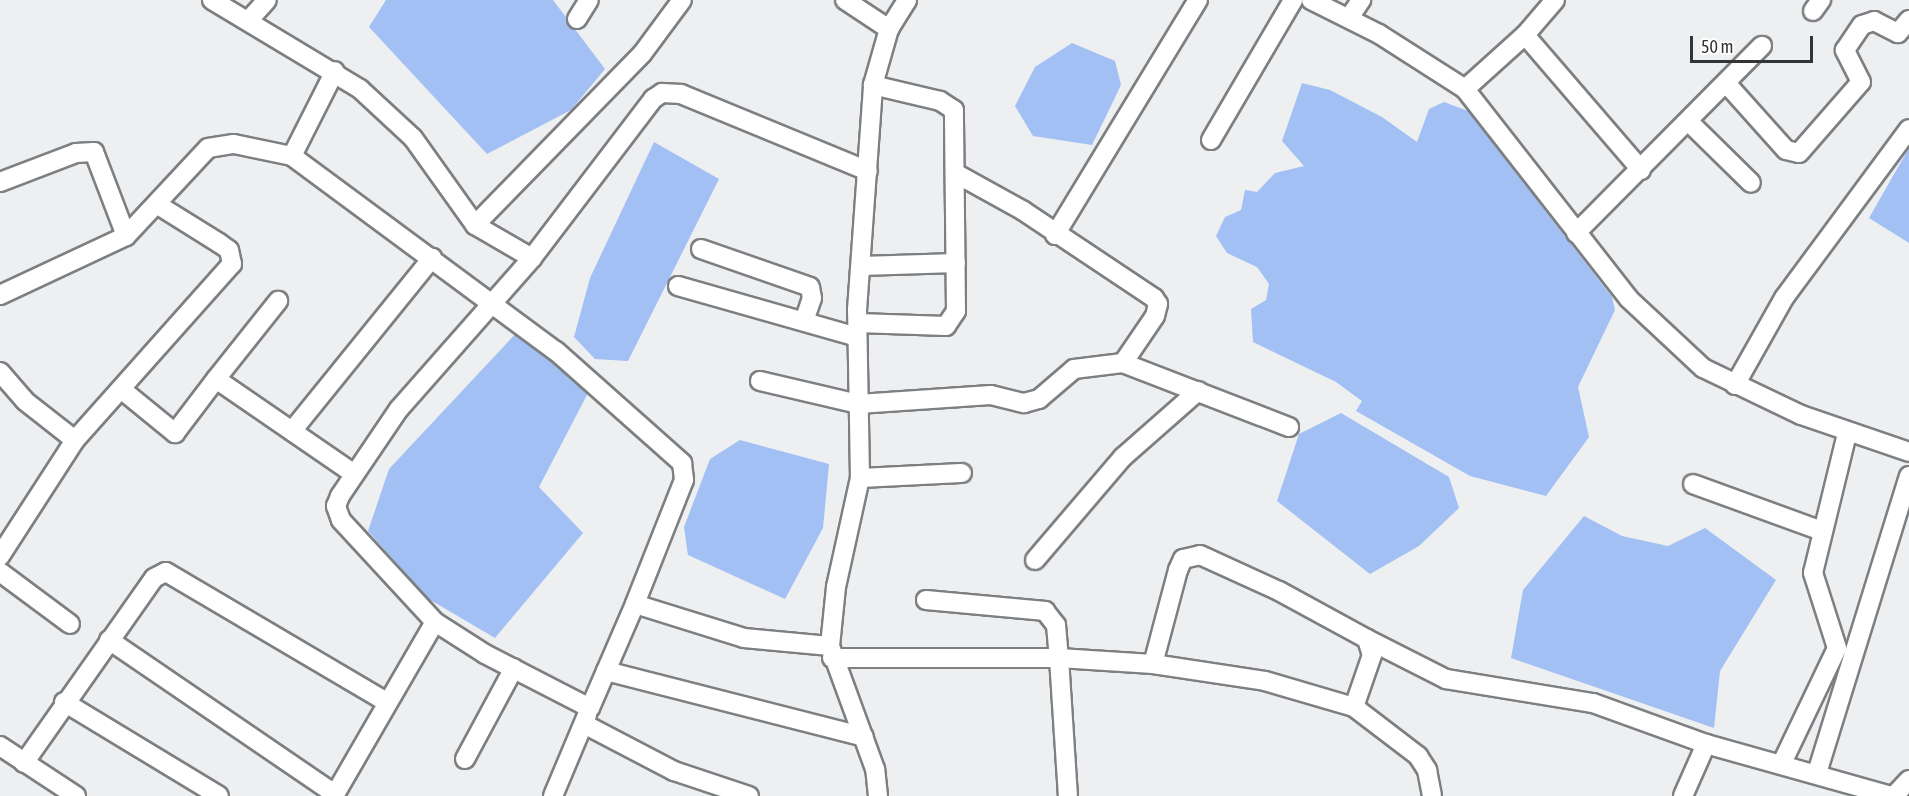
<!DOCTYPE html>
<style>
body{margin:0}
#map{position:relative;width:1909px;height:796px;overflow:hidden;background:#edeff1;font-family:"Asap Condensed",sans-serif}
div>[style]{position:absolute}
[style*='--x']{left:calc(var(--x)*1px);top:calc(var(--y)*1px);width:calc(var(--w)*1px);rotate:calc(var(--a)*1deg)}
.water>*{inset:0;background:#a2c0f3}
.roads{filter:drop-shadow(2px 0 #7d7f81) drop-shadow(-2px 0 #7d7f81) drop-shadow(0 2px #7d7f81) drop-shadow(0 -2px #7d7f81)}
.minor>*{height:18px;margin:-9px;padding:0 9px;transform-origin:9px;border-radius:9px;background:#fff}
span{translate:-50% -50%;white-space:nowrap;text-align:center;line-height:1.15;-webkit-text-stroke:4.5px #fff;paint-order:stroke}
.scale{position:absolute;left:1690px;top:36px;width:123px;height:27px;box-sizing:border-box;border:3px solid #333435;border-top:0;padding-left:8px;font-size:18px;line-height:21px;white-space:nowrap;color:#333435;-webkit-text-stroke:4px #fff;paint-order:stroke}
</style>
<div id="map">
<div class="water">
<i style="clip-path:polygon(386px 0,553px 0,605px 69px,571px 110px,487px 154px,369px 27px)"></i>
<i style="clip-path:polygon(1072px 43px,1115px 61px,1121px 85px,1092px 145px,1033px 136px,1015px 106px,1035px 67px)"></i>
<i style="clip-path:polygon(1302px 83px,1330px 90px,1382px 117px,1417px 142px,1429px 109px,1444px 102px,1468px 111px,1612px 297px,1615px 310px,1578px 387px,1589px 437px,1546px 496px,1470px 476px,1356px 411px,1362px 401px,1336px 382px,1253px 342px,1251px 309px,1266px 300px,1269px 284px,1257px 267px,1227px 253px,1216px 236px,1225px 217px,1241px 210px,1245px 190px,1257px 192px,1275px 173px,1304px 166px,1282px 141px)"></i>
<i style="clip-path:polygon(654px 142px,719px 179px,628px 361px,595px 359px,574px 337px,590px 278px)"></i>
<i style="clip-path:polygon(1909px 148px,1909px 243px,1869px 218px)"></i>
<i style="clip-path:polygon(520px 329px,588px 393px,539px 487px,583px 533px,495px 638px,427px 598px,368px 531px,389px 469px)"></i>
<i style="clip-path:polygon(1341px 413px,1449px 477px,1459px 508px,1419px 546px,1370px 574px,1277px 501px,1299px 434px)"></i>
<i style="clip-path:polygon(740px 440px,829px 464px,823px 528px,785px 599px,688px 555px,684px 527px,710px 459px)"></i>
<i style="clip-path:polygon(1584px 516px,1622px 536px,1668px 546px,1705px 528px,1776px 580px,1720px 671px,1714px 728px,1511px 658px,1523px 590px)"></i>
</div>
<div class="roads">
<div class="minor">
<i style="--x:212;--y:0;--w:173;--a:31"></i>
<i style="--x:360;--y:89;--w:72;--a:42.8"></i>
<i style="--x:413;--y:138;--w:107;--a:54.5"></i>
<i style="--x:475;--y:225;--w:66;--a:30.1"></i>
<i style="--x:845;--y:0;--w:53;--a:33.4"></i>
<i style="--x:1311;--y:0;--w:76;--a:26.6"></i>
<i style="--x:1379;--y:34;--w:102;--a:32.6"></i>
<i style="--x:1465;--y:89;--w:266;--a:52"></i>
<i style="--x:1629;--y:299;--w:101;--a:43"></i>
<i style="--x:1703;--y:368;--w:109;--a:25.6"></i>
<i style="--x:1801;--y:415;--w:114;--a:18.9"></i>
<i style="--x:1813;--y:11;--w:14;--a:-54"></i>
<i style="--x:1349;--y:18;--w:22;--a:-56"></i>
<i style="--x:577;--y:19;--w:22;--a:-58"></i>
<i style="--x:248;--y:21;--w:28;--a:-48"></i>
<i style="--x:1525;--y:35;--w:178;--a:49.3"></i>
<i style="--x:1726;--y:83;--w:90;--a:48.2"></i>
<i style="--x:1786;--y:150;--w:13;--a:13"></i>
<i style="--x:1799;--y:153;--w:94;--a:-48.9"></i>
<i style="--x:1861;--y:82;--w:36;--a:-117"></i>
<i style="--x:1845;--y:50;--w:30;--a:-56"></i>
<i style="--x:1862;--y:25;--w:13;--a:-18"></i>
<i style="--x:1874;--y:21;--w:27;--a:27"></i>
<i style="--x:1898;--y:33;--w:17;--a:-50"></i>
<i style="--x:1465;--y:89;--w:81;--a:-42"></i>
<i style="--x:1525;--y:35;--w:46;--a:-49.4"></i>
<i style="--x:1688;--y:121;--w:88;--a:44.5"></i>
<i style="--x:1211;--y:140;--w:162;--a:-59.6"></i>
<i style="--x:292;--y:156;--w:95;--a:-63.2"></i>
<i style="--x:955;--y:173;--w:77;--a:28.9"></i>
<i style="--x:1022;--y:210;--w:159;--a:33.7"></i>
<i style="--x:1154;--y:298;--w:7;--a:56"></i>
<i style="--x:1158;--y:304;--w:12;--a:104"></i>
<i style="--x:1155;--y:316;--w:57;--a:124.2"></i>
<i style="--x:0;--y:182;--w:81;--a:-20.9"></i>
<i style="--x:76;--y:153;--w:18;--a:-3"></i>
<i style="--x:94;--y:152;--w:90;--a:69.1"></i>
<i style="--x:475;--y:225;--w:239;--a:-45.7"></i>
<i style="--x:642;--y:54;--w:67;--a:-53.5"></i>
<i style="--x:1576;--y:233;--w:264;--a:-45.2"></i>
<i style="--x:1055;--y:235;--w:275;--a:-58.7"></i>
<i style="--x:701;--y:249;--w:115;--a:19.2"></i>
<i style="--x:810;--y:287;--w:11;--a:80"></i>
<i style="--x:812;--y:298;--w:24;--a:109"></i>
<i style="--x:862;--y:266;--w:94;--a:-1.8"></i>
<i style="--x:678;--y:286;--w:186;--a:15.9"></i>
<i style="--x:0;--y:295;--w:139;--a:-25.1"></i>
<i style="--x:126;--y:236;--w:120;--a:-47"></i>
<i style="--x:208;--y:148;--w:26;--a:-9"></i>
<i style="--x:234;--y:144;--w:59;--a:11.7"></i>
<i style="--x:292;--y:156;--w:328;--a:36.5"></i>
<i style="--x:556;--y:351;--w:169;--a:41.6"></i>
<i style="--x:682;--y:463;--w:17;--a:83"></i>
<i style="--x:684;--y:480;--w:133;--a:111.6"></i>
<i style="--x:858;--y:323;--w:88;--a:2"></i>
<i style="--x:946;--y:326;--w:18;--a:-56"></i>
<i style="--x:956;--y:311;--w:201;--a:-90.6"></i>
<i style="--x:954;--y:110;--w:17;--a:-147"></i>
<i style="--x:940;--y:101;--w:69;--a:-166.6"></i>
<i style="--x:0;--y:372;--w:38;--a:49"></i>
<i style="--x:25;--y:401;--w:63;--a:38"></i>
<i style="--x:216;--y:379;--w:100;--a:-51.5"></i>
<i style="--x:760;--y:381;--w:101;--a:13.2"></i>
<i style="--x:858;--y:404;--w:133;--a:-3.9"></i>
<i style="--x:991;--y:395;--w:34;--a:14"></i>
<i style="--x:1024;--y:403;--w:16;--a:-15"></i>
<i style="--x:1039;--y:399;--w:46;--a:-40.6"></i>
<i style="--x:1074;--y:369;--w:49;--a:-7"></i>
<i style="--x:1123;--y:363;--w:178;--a:21.1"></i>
<i style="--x:1735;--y:385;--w:100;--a:-60.6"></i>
<i style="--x:1784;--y:298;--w:210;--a:-53.5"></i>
<i style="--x:121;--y:389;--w:70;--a:39.2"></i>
<i style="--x:175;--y:433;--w:68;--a:-52.8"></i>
<i style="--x:216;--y:379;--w:166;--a:34.5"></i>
<i style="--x:292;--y:431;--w:223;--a:-51"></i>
<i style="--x:860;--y:478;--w:102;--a:-2.8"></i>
<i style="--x:1693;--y:484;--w:137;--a:20"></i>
<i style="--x:0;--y:556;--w:138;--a:-57.1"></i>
<i style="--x:75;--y:440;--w:236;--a:-48.3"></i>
<i style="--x:232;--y:264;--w:14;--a:-102"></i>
<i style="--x:229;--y:250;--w:12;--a:-145"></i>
<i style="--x:219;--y:243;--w:72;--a:-148.1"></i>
<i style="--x:1035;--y:560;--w:135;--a:-49.5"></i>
<i style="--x:1123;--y:457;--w:100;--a:-41.3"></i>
<i style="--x:0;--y:572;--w:87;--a:36.6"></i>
<i style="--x:926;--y:600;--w:120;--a:5.3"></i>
<i style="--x:1045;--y:611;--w:18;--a:52"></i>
<i style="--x:1056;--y:625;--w:33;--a:85"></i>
<i style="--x:1059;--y:658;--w:94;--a:3.7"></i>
<i style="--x:1153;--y:664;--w:113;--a:8.6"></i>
<i style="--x:1265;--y:681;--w:93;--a:16.3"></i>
<i style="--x:1354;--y:707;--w:81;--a:37.4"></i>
<i style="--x:1418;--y:756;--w:17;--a:57"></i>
<i style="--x:1427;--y:770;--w:26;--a:79"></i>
<i style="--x:435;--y:622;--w:139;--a:-132.7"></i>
<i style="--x:341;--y:520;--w:15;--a:-110"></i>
<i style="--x:336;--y:506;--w:11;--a:-68"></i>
<i style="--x:340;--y:496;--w:105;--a:-55.9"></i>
<i style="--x:399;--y:409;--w:201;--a:-48.6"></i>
<i style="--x:532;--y:258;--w:200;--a:-52.7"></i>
<i style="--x:653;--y:99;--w:11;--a:-34"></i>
<i style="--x:662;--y:93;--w:19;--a:3"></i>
<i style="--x:681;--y:94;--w:202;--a:22.4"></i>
<i style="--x:1367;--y:639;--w:89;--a:26.9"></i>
<i style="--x:1446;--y:679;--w:149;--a:9.3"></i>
<i style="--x:1593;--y:703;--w:120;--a:19.9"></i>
<i style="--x:1706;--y:744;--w:192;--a:15.7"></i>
<i style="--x:109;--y:640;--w:273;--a:34.3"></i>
<i style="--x:832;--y:658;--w:227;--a:0"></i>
<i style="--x:1059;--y:658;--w:138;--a:86.3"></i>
<i style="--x:1153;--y:664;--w:97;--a:-75.1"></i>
<i style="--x:1178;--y:570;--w:12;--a:-66"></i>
<i style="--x:1183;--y:559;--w:17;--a:-13"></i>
<i style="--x:1200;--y:555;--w:87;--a:24.5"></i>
<i style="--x:1279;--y:591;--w:100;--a:28.6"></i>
<i style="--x:1367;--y:639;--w:17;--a:73"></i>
<i style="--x:1372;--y:655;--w:55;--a:109.1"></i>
<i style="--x:606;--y:671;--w:266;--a:14.3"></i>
<i style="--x:64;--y:702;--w:181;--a:31.2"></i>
<i style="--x:584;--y:724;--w:102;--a:27.6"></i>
<i style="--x:674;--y:771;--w:79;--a:18.4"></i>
<i style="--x:0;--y:746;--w:91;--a:33.3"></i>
<i style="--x:465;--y:759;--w:103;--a:-61.7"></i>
<i style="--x:24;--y:763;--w:226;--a:-54.9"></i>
<i style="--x:154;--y:578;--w:13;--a:-27"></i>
<i style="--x:166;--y:572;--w:256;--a:30.5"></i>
<i style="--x:1782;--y:763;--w:127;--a:-64.4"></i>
<i style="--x:1837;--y:648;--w:79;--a:-107.7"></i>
<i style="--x:1813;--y:573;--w:144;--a:-76.3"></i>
<i style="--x:1817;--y:773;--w:311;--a:-72.8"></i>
<i style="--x:334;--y:796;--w:201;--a:-59.9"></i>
<i style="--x:435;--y:622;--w:59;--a:32.6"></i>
<i style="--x:485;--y:654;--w:118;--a:27.2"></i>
<i style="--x:590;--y:708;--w:113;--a:-66.6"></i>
<i style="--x:635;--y:604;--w:114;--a:17.3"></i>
<i style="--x:744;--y:638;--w:86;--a:5.3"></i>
<i style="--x:553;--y:796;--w:88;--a:-67.2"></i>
<i style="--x:878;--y:796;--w:27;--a:-96"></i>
<i style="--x:875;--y:769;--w:131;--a:-110.1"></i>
<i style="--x:830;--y:646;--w:59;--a:-84.2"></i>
<i style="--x:836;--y:587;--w:112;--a:-77.6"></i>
<i style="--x:860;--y:478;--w:168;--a:-91"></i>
<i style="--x:857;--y:310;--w:226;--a:-85.9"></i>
<i style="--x:873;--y:85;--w:58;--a:-74.1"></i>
<i style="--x:889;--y:29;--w:34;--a:-58"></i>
<i style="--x:1683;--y:796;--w:57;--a:-66.1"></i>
<i style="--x:1894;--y:796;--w:22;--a:-47"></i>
</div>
</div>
<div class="scale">50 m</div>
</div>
